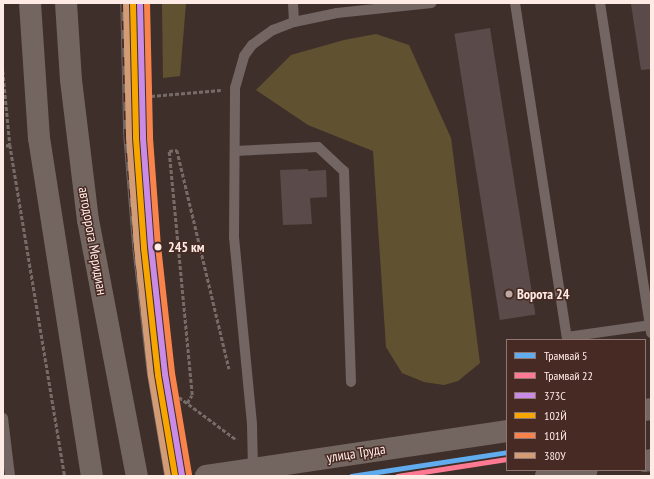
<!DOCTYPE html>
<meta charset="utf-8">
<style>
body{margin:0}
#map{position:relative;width:654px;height:479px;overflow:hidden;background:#3f2f2b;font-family:"PT Sans Narrow",sans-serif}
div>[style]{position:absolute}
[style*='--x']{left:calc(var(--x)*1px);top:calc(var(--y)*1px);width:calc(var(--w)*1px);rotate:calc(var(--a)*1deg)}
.forest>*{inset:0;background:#605231}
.building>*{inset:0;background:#5a4b4a;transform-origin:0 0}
.path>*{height:2.5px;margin-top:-1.25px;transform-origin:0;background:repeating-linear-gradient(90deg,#776b67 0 4px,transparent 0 6px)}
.lane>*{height:10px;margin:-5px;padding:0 5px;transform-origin:5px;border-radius:5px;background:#726562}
.primary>*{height:22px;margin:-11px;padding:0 11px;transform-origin:11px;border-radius:11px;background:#73655f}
.rail>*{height:4.5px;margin-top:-2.25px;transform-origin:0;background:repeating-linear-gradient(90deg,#472a23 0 9px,#766a66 0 18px);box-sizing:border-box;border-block:1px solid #766a66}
.rail-1>*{height:6px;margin:-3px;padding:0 3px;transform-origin:3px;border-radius:3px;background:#ca8be6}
.rail-2>*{height:6px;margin:-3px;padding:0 3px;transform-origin:3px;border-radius:3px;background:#f7a600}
.rail-3>*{height:6px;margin:-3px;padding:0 3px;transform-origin:3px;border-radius:3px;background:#f8844c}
.rail-4>*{height:6px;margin:-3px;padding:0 3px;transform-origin:3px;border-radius:3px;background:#d39c74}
.tram-1>*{height:5px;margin:-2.5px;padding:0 2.5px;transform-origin:2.5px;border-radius:2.5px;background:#60acee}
.tram-2>*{height:5px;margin:-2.5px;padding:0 2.5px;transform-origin:2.5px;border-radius:2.5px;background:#fe7a93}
.dots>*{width:11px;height:11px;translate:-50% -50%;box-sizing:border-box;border:2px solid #472a23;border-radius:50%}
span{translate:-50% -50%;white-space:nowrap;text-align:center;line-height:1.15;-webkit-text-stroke:3px #472a23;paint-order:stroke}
.street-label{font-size:14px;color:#ffebe5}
.stop-label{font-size:14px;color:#ffebe5;font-weight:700}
.left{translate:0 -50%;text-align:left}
.poi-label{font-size:14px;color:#ffebe5;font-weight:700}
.frame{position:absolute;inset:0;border:4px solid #ffebe5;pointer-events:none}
.legend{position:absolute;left:506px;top:339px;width:140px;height:132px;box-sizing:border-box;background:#472a23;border:1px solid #917771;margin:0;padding:5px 7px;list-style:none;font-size:12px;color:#ffebe5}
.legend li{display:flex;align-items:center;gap:8px;height:20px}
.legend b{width:20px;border:1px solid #917771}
</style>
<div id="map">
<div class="forest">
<i style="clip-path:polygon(162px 3px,186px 3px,180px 76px,163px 78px)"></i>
<i style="clip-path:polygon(376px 34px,409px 45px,451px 138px,480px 363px,458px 381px,444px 385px,424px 382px,402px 373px,386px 347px,373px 151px,308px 125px,256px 90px,291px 55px,344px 40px)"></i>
</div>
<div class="building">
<i style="clip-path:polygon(651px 3px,651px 69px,641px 70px,631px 4px)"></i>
<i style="left:490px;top:28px;width:290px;height:36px;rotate:81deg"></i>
<i style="clip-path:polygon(308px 169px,308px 171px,326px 170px,327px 197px,310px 198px,312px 224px,283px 225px,280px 170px)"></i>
</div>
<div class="path">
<i style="--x:3;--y:71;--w:74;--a:84.6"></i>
<i style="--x:10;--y:145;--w:7;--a:164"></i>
<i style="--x:151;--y:96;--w:70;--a:-4.9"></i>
<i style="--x:10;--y:145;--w:336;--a:80.6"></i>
<i style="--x:179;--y:397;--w:72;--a:36.6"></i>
<i style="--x:187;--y:403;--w:9;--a:-58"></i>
<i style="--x:192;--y:395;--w:245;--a:-95.4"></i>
<i style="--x:169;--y:151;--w:8;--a:-7"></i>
<i style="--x:177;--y:150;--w:225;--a:76.6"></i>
</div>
<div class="lane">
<i style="--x:293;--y:3;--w:19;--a:87"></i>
<i style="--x:515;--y:3;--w:338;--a:81.2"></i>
<i style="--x:567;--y:337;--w:85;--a:-8.1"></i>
<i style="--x:600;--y:3;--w:334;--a:81.2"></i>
<i style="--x:235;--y:151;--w:83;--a:-2.8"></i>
<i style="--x:318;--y:147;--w:35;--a:43"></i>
<i style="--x:344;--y:171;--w:211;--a:88.1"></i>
<i style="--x:3;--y:418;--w:58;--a:83.1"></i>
<i style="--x:253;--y:469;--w:45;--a:-91.3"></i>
<i style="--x:252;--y:424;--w:187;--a:-95.5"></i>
<i style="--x:234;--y:238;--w:150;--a:-89.6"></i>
<i style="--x:235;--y:88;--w:33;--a:-74"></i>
<i style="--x:244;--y:56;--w:14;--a:-54"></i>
<i style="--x:252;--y:45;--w:26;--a:-36"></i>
<i style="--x:273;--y:30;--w:22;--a:-21"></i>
<i style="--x:294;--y:22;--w:44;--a:-11.8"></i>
<i style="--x:337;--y:13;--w:95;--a:-6.1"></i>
</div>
<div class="primary">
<i style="--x:30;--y:3;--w:135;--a:86.2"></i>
<i style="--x:39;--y:138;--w:342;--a:81.1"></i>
<i style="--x:66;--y:3;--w:77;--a:86.3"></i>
<i style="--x:71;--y:80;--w:141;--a:83.1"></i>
<i style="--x:88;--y:220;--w:261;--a:79.2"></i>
<i style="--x:645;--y:410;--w:6;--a:-9"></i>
<i style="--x:645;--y:461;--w:6;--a:-9"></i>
<i style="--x:206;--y:476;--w:304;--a:-8.5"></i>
<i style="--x:546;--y:476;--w:41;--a:-8.3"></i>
</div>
<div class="rail">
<i style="--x:123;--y:3;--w:132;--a:88.7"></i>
<i style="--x:126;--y:135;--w:113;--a:85.4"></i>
<i style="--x:135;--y:248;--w:128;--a:83.3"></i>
<i style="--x:150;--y:375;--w:102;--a:80.4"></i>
</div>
<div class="rail-1">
<i style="--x:140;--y:3;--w:135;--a:88.7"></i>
<i style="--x:143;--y:138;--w:109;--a:85.8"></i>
<i style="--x:151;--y:247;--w:128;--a:83.7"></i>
<i style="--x:165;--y:374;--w:103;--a:80.5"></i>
</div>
<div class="rail-2">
<i style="--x:133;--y:3;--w:135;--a:88.7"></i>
<i style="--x:136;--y:138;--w:110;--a:85.8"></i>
<i style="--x:144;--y:248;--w:128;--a:83.7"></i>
<i style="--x:158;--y:375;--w:102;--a:80.4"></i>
</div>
<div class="rail-3">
<i style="--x:147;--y:3;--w:135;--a:88.7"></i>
<i style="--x:150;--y:138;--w:108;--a:85.8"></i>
<i style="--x:158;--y:246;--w:128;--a:83.7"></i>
<i style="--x:172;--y:373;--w:103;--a:80.5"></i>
</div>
<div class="rail-4">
<i style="--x:126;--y:3;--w:135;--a:88.7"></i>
<i style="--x:129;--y:138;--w:110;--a:85.8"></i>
<i style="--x:137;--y:248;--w:129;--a:83.8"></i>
<i style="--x:151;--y:376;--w:101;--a:80.4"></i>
</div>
<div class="tram-1">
<i style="--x:351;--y:476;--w:158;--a:-8.7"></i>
</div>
<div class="tram-2">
<i style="--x:397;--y:476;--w:111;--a:-8.8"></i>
</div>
<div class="dots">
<i style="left:158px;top:247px;background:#ffebe5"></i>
<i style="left:509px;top:294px;background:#bca9a4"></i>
</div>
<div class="street-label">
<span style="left:93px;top:241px;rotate:80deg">автодорога Меридиан</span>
<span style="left:356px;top:453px;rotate:-9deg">улица Труда</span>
</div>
<div class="stop-label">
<span class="left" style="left:168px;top:247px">245 км</span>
</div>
<div class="poi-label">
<span class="left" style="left:517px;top:294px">Ворота 24</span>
</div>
<div class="frame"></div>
<ul class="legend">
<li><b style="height:5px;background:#60acee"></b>Трамвай 5</li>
<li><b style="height:5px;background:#fe7a93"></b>Трамвай 22</li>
<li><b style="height:5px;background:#ca8be6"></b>373C</li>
<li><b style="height:5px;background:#f7a600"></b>102Й</li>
<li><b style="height:5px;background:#f8844c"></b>101Й</li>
<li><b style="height:5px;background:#d39c74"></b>380У</li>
</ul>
</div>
